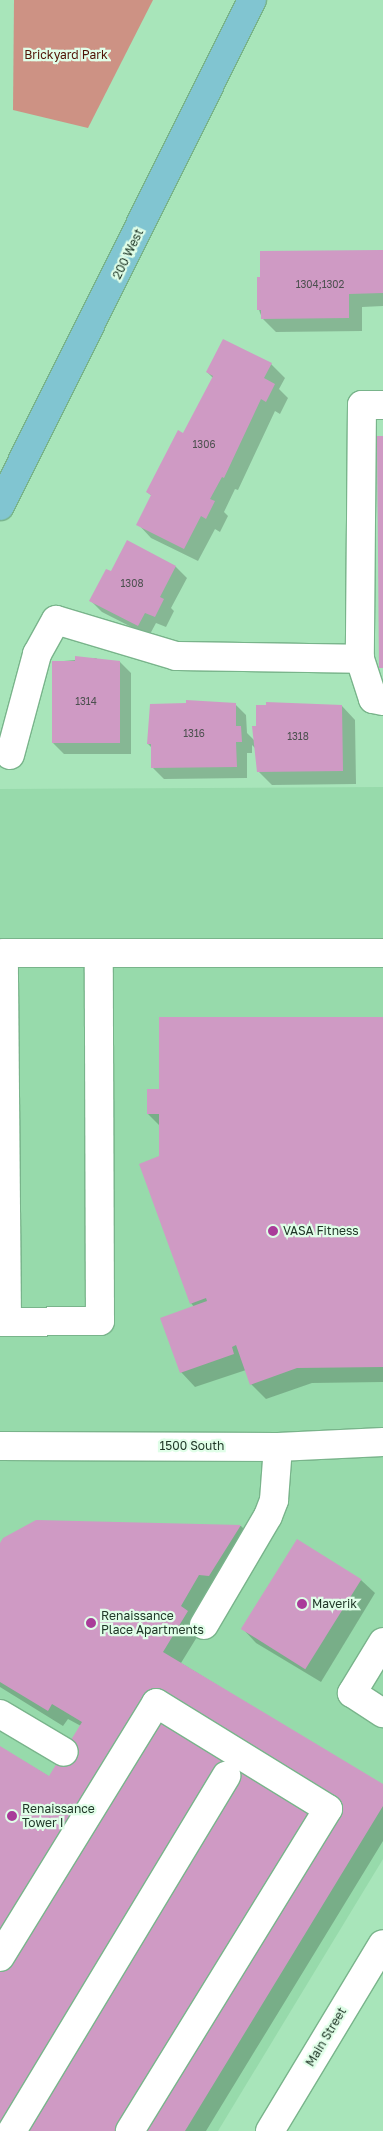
<!DOCTYPE html>
<style>
body{margin:0}
#map{position:relative;width:383px;height:2131px;overflow:hidden;background:#a8e5ba;font-family:"Golos Text",sans-serif}
div>[style]{position:absolute}
[style*='--x']{left:calc(var(--x)*1px);top:calc(var(--y)*1px);width:calc(var(--w)*1px);rotate:calc(var(--a)*1deg)}
.built>*{inset:0;background:#97daab}
.green>*{inset:0;background:#cd9284}
.shadow>*{inset:0;background:#0003}
.building>*{inset:0;background:#cf9ac4;transform-origin:0 0}
.roads{filter:drop-shadow(1px 0 #79b48b) drop-shadow(-1px 0 #79b48b) drop-shadow(0 1px #79b48b) drop-shadow(0 -1px #79b48b)}
.minor>*{height:28px;margin:-14px;padding:0 14px;transform-origin:14px;border-radius:14px;background:#fff}
.major>*{height:28px;margin:-14px;padding:0 14px;transform-origin:14px;border-radius:14px;background:#81c5d1}
.dots>*{width:14px;height:14px;translate:-50% -50%;box-sizing:border-box;border:2px solid #e0fee8;border-radius:50%}
span{translate:-50% -50%;white-space:nowrap;text-align:center;line-height:1.15;-webkit-text-stroke:4.5px #e0fee8;paint-order:stroke}
.number-label{font-size:10px;color:#4c504f}
.number-label span{-webkit-text-stroke-width:0}
.park-label{font-size:12px;color:#501205}
.street-label{font-size:12px;color:#203828}
.poi-label{font-size:12px;color:#203828}
.left{translate:0 -50%;text-align:left}
</style>
<div id="map">
<div class="built">
<i style="clip-path:polygon(383px 787px,383px 1859px,218px 2131px,0 2131px,0 789px)"></i>
</div>
<div class="green">
<i style="clip-path:polygon(14px 0,153px 0,88px 128px,13px 110px)"></i>
</div>
<div class="shadow">
<i style="clip-path:polygon(383px 251px,383px 306px,362px 307px,362px 331px,276px 332px,262px 318px,259px 310px)"></i>
<i style="clip-path:polygon(271px 364px,285px 378px,279px 389px,288px 398px,280px 414px,275px 411px,238px 490px,235px 489px,224px 512px,228px 516px,220px 532px,215px 529px,198px 561px,151px 538px,138px 524px,152px 496px,147px 492px,184px 434px,213px 378px,207px 372px)"></i>
<i style="clip-path:polygon(127px 542px,176px 567px,187px 578px,171px 608px,174px 611px,166px 627px,156px 623px,149px 636px,102px 612px,91px 601px,112px 573px)"></i>
<i style="clip-path:polygon(96px 658px,101px 662px,120px 662px,131px 673px,131px 754px,64px 754px,53px 743px,53px 662px)"></i>
<i style="clip-path:polygon(235px 704px,246px 715px,247px 733px,254px 740px,254px 727px,342px 706px,355px 720px,356px 784px,272px 785px,258px 771px,258px 751px,252px 745px,252px 753px,247px 753px,247px 778px,164px 779px,153px 768px,152px 748px,148px 744px)"></i>
<i style="clip-path:polygon(383px 1019px,383px 1382px,312px 1383px,266px 1399px,251px 1384px,246px 1370px,195px 1387px,181px 1372px,194px 1307px,191px 1303px,160px 1157px,160px 1126px,148px 1114px,160px 1090px)"></i>
<i style="clip-path:polygon(36px 1521px,241px 1526px,256px 1541px,181px 1663px,383px 1786px,383px 1841px,206px 2131px,0 2131px,0 1747px,50px 1777px,81px 1726px,68px 1719px,63px 1726px,0 1687px,0 1546px)"></i>
<i style="clip-path:polygon(361px 1580px,375px 1593px,321px 1682px,256px 1643px,243px 1629px)"></i>
</div>
<div class="building">
<i style="clip-path:polygon(383px 250px,383px 293px,349px 294px,349px 318px,261px 319px,261px 310px,257px 310px,257px 277px,260px 277px,260px 251px)"></i>
<i style="clip-path:polygon(223px 339px,272px 363px,264px 378px,275px 384px,266px 402px,261px 399px,224px 478px,222px 477px,210px 499px,215px 501px,206px 519px,201px 516px,184px 549px,136px 525px,151px 495px,146px 492px,178px 430px,183px 433px,213px 376px,206px 372px)"></i>
<i style="clip-path:polygon(377px 436px,383px 436px,383px 668px,379px 668px)"></i>
<i style="clip-path:polygon(127px 540px,176px 566px,160px 597px,164px 599px,155px 617px,145px 613px,138px 626px,89px 601px,106px 569px,111px 571px)"></i>
<i style="clip-path:polygon(75px 656px,120px 661px,120px 743px,52px 743px,52px 661px,75px 661px)"></i>
<i style="clip-path:polygon(186px 700px,236px 703px,236px 726px,241px 726px,242px 742px,236px 742px,237px 767px,151px 768px,151px 744px,147px 744px,150px 704px,186px 703px)"></i>
<i style="clip-path:polygon(266px 702px,342px 705px,343px 771px,257px 772px,252px 726px,256px 726px,256px 705px,266px 705px)"></i>
<i style="clip-path:polygon(159px 1017px,383px 1017px,383px 1367px,297px 1368px,250px 1385px,236px 1345px,232px 1347px,234px 1354px,180px 1373px,160px 1318px,207px 1301px,206px 1298px,190px 1304px,139px 1164px,159px 1156px,159px 1114px,147px 1114px,147px 1089px,159px 1089px)"></i>
<i style="clip-path:polygon(36px 1520px,241px 1525px,209px 1576px,199px 1575px,181px 1606px,188px 1611px,163px 1652px,383px 1784px,383px 1806px,185px 2131px,0 2131px,0 1746px,49px 1776px,82px 1722px,52px 1704px,48px 1711px,0 1682px,0 1543px,3px 1538px)"></i>
<i style="left:297px;top:1539px;width:76px;height:106px;rotate:32deg"></i>
</div>
<div class="roads">
<div class="minor">
<i style="--x:383;--y:405;--w:21;--a:180"></i>
<i style="--x:362;--y:405;--w:254;--a:90.5"></i>
<i style="--x:360;--y:659;--w:42;--a:72"></i>
<i style="--x:373;--y:699;--w:10;--a:11"></i>
<i style="--x:10;--y:755;--w:105;--a:-75"></i>
<i style="--x:37;--y:654;--w:39;--a:-61"></i>
<i style="--x:56;--y:620;--w:125;--a:16.7"></i>
<i style="--x:176;--y:656;--w:184;--a:0.9"></i>
<i style="--x:0;--y:1322;--w:100;--a:-0.6"></i>
<i style="--x:100;--y:1321;--w:368;--a:-90.2"></i>
<i style="--x:99;--y:953;--w:284;--a:0"></i>
<i style="--x:7;--y:1322;--w:369;--a:-90.5"></i>
<i style="--x:4;--y:953;--w:95;--a:0"></i>
<i style="--x:0;--y:1446;--w:278;--a:0.2"></i>
<i style="--x:278;--y:1447;--w:105;--a:-2.7"></i>
<i style="--x:204;--y:1625;--w:126;--a:-59.6"></i>
<i style="--x:268;--y:1516;--w:17;--a:-69"></i>
<i style="--x:274;--y:1500;--w:53;--a:-85.7"></i>
<i style="--x:383;--y:1642;--w:60;--a:121.3"></i>
<i style="--x:352;--y:1693;--w:37;--a:33"></i>
<i style="--x:0;--y:1714;--w:74;--a:30.7"></i>
<i style="--x:0;--y:1957;--w:298;--a:-58.4"></i>
<i style="--x:156;--y:1703;--w:202;--a:31.6"></i>
<i style="--x:328;--y:1809;--w:378;--a:121.6"></i>
<i style="--x:12;--y:2131;--w:415;--a:-58.9"></i>
<i style="--x:270;--y:2131;--w:218;--a:-58.9"></i>
</div>
<div class="major">
<i style="--x:0;--y:506;--w:565;--a:-63.53"></i>
</div>
</div>
<div class="dots">
<i style="left:273px;top:1231px;background:#a93b99"></i>
<i style="left:302px;top:1604px;background:#a93b99"></i>
<i style="left:91px;top:1623px;background:#a93b99"></i>
<i style="left:12px;top:1816px;background:#a93b99"></i>
</div>
<div class="number-label">
<span style="left:320px;top:285px">1304;1302</span>
<span style="left:204px;top:445px">1306</span>
<span style="left:132px;top:584px">1308</span>
<span style="left:86px;top:702px">1314</span>
<span style="left:194px;top:734px">1316</span>
<span style="left:298px;top:737px">1318</span>
</div>
<div class="park-label">
<span style="left:66px;top:55px">Brickyard Park</span>
</div>
<div class="street-label">
<span style="left:128px;top:254px;rotate:-64deg">200 West</span>
<span style="left:192px;top:1446px">1500 South</span>
<span style="left:326px;top:2037px;rotate:-59deg">Main Street</span>
</div>
<div class="poi-label">
<span class="left" style="left:283px;top:1231px">VASA Fitness</span>
<span class="left" style="left:312px;top:1604px">Maverik</span>
<span class="left" style="left:101px;top:1623px">Renaissance<br>Place Apartments</span>
<span class="left" style="left:22px;top:1816px">Renaissance<br>Tower I</span>
</div>
</div>
